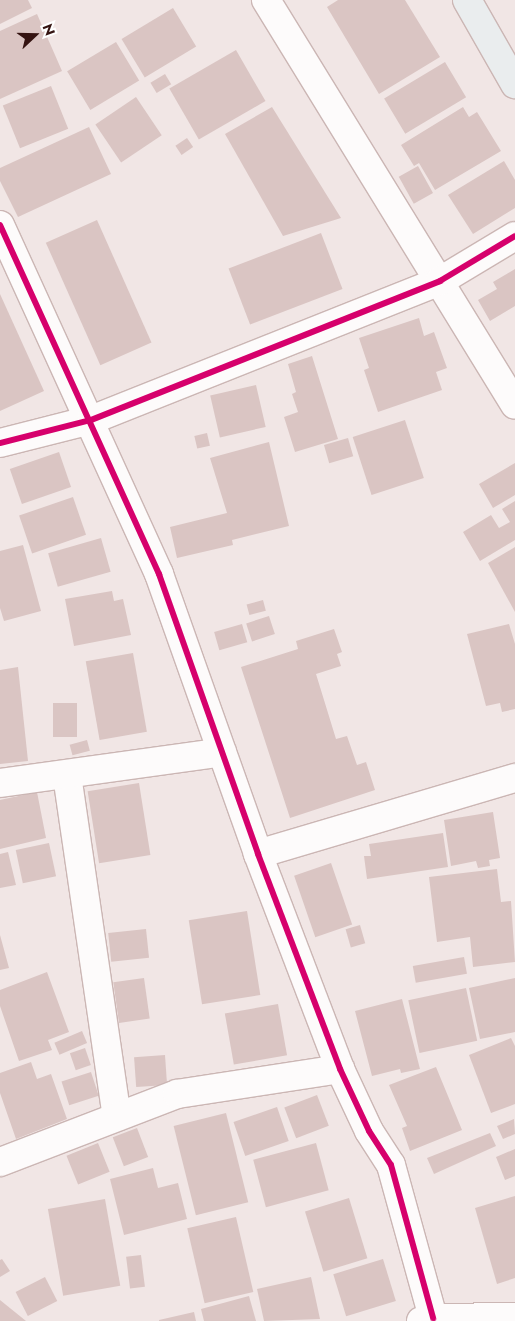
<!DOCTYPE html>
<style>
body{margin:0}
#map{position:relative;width:515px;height:1321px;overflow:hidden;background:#f1e6e5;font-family:Jost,sans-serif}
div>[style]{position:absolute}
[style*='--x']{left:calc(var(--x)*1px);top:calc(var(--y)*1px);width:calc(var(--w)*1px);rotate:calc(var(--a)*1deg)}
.building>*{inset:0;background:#dac5c3;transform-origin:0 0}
.roads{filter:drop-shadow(1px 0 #cbb6b4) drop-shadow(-1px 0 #cbb6b4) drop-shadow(0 1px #cbb6b4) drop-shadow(0 -1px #cbb6b4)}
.street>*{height:28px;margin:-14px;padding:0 14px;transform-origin:14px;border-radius:14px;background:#fdfbfb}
.secondary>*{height:28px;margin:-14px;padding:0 14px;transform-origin:14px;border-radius:14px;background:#eaedee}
.cycleway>*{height:6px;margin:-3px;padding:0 3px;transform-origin:3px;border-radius:3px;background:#d6006c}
span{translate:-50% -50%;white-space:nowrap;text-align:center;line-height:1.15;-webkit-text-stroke:4px #fff;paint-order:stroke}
.north{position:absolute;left:10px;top:10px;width:50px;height:50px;-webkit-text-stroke:4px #fff;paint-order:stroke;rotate:69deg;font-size:14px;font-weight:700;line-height:20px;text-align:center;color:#341311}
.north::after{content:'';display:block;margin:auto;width:18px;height:22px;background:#341311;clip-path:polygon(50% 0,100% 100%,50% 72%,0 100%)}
</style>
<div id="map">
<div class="building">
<i style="clip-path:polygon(0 0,28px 0,32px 8px,0 24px)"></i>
<i style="clip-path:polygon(338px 0,405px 0,440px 57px,379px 94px,327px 7px)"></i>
<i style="left:173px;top:8px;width:45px;height:60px;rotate:59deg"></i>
<i style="clip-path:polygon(37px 14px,62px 71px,0 99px,0 31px)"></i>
<i style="left:116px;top:42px;width:45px;height:57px;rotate:59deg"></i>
<i style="left:236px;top:50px;width:59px;height:77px;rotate:60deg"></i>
<i style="left:445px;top:62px;width:41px;height:71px;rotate:59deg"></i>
<i style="left:165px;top:74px;width:12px;height:17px;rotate:59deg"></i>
<i style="left:51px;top:86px;width:46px;height:52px;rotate:68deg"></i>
<i style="left:136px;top:97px;width:46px;height:49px;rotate:56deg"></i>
<i style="clip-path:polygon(272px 107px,341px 218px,283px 236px,225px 134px)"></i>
<i style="clip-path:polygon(463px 107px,469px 117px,477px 112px,501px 151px,435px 190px,419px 163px,414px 166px,401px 145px)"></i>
<i style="clip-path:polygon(89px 127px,111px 174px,18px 217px,0 181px,0 168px)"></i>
<i style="left:187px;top:138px;width:11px;height:14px;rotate:56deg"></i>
<i style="clip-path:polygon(504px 161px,515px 180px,515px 208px,473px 234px,448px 195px)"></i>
<i style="left:418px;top:166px;width:31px;height:22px;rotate:61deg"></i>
<i style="left:97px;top:220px;width:134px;height:56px;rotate:66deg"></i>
<i style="left:321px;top:233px;width:60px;height:99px;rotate:69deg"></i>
<i style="clip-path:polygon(515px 269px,515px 306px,490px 321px,478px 300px,497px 289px,493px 282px)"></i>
<i style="clip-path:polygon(0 294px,44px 391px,0 411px)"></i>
<i style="clip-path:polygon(419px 318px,424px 336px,434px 332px,447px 368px,436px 372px,442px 390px,378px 412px,364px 370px,369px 368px,359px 338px)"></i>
<i style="clip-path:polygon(312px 356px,338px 439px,295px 452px,284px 417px,298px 412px,292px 394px,296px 392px,288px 364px)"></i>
<i style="left:256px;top:385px;width:43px;height:47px;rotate:77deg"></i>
<i style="left:405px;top:420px;width:61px;height:55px;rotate:72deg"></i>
<i style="left:207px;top:433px;width:13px;height:13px;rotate:77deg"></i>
<i style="left:348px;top:438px;width:19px;height:25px;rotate:74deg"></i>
<i style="clip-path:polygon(269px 442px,289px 526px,232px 540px,233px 545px,177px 558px,170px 527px,227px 513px,210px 458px)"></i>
<i style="left:59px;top:452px;width:37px;height:52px;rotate:71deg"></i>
<i style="clip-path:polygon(515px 463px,515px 495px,493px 508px,479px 484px)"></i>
<i style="left:73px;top:497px;width:40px;height:57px;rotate:71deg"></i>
<i style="clip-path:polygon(515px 501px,515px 540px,480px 561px,463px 532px,491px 515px,499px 528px,510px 522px,502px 509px)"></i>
<i style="left:101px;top:538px;width:35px;height:55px;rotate:74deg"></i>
<i style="clip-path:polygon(23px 545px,41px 611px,4px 621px,0 608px,0 551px)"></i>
<i style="clip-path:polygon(515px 547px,515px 612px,488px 563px)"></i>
<i style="clip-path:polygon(112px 591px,114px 601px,123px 599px,131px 635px,74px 646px,65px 599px)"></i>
<i style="left:263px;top:600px;width:11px;height:17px;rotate:75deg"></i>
<i style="left:269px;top:616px;width:19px;height:24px;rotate:72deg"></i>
<i style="left:242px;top:624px;width:19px;height:29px;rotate:74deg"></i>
<i style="clip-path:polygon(509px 624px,515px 644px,515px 709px,502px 712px,500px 703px,486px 706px,467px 634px)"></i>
<i style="clip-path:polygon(334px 629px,342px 652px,337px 654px,341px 666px,316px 674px,336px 739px,347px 736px,357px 765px,366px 762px,375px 790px,290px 818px,241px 667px,298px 649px,296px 641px)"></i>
<i style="left:133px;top:653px;width:80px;height:48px;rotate:80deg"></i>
<i style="clip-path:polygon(18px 667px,28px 761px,0 764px,0 670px)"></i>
<i style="left:53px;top:703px;width:24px;height:34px"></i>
<i style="left:87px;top:740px;width:11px;height:18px;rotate:75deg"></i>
<i style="left:139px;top:783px;width:73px;height:52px;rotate:81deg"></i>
<i style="clip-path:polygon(37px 792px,46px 838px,0 849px,0 800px)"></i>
<i style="clip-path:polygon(493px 812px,500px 858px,489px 860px,490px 866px,478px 868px,476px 861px,451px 866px,444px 820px)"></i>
<i style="clip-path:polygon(443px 833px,448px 867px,367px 879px,364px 856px,371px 856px,369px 844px)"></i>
<i style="left:49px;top:843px;width:34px;height:34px;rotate:78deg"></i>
<i style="clip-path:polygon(8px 852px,16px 885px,0 888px,0 854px)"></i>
<i style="left:331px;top:863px;width:65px;height:39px;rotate:71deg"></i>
<i style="clip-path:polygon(497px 869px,501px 902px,511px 901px,515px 962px,473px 967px,470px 937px,437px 942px,429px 877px)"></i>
<i style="left:247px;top:911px;width:85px;height:59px;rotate:81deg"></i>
<i style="left:360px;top:925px;width:19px;height:15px;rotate:74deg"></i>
<i style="left:146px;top:929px;width:29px;height:38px;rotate:84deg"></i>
<i style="clip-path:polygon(0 935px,9px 968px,0 970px)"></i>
<i style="left:464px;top:957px;width:17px;height:52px;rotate:80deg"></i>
<i style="clip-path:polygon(47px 972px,69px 1032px,48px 1040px,52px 1050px,19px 1061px,0 1006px,0 990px)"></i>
<i style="left:144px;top:978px;width:41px;height:31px;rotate:82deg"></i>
<i style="clip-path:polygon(515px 978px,515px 1032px,480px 1039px,469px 988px)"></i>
<i style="left:466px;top:988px;width:54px;height:59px;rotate:78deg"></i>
<i style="clip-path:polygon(402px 999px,420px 1069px,401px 1073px,400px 1069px,372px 1076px,355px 1011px)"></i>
<i style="left:278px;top:1004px;width:52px;height:54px;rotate:80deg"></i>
<i style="left:82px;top:1031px;width:13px;height:30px;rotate:67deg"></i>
<i style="clip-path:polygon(511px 1038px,515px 1046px,515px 1104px,491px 1113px,469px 1055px)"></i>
<i style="left:85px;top:1048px;width:18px;height:16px;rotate:71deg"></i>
<i style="left:165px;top:1055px;width:30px;height:31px;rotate:86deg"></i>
<i style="clip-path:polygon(31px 1062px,37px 1079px,51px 1074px,67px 1119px,16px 1139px,0 1093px,0 1073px)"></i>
<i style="clip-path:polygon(436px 1067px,462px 1130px,410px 1151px,402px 1128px,407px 1126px,389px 1085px)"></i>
<i style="left:91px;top:1072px;width:25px;height:31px;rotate:72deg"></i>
<i style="left:317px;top:1095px;width:33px;height:35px;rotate:69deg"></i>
<i style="left:277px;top:1107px;width:36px;height:46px;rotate:71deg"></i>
<i style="left:226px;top:1113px;width:92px;height:54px;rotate:76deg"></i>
<i style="clip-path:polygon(514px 1119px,515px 1134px,503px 1139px,497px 1126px)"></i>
<i style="left:137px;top:1128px;width:31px;height:26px;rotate:69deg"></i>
<i style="clip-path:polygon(490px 1133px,496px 1146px,434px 1174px,427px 1158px)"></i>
<i style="left:98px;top:1143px;width:31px;height:34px;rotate:68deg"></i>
<i style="left:316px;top:1143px;width:49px;height:65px;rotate:75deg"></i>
<i style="clip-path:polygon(515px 1149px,515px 1176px,505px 1180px,496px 1157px)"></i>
<i style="clip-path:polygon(153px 1168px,158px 1188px,178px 1183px,187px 1219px,124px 1235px,110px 1179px)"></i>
<i style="clip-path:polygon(515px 1196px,515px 1278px,497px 1284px,475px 1208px)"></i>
<i style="left:349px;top:1198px;width:63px;height:46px;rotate:73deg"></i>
<i style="left:105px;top:1199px;width:88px;height:58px;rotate:80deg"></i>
<i style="left:236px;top:1217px;width:77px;height:50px;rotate:77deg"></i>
<i style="left:141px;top:1255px;width:32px;height:15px;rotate:83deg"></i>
<i style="clip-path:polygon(2px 1259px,10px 1271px,0 1277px,0 1260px)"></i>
<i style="left:383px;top:1259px;width:44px;height:52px;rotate:73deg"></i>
<i style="left:45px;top:1277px;width:27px;height:33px;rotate:63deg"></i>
<i style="clip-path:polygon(311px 1277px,320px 1319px,264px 1321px,257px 1289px)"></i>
<i style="clip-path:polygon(249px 1296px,256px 1321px,204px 1321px,201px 1309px)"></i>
<i style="clip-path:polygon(0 1300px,26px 1321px,0 1321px)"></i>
<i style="clip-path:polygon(194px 1312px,196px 1321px,159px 1321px,159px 1320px)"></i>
</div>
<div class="roads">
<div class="street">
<i style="--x:266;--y:0;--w:475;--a:58.4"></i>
<i style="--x:0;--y:225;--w:384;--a:65.5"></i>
<i style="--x:159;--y:574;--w:297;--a:70.5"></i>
<i style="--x:258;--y:854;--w:230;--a:69.1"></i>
<i style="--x:340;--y:1069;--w:68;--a:64.9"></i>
<i style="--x:369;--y:1131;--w:40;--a:57.1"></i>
<i style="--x:391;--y:1165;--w:159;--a:74.6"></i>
<i style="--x:0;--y:443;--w:94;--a:-14.2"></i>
<i style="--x:91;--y:420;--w:376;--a:-21.7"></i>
<i style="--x:440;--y:281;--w:87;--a:-31"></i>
<i style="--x:67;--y:775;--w:345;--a:81.7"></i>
<i style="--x:0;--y:783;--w:224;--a:-7.9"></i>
<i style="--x:258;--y:854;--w:268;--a:-16.5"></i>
<i style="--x:0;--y:1162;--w:190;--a:-21"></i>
<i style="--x:177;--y:1094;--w:165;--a:-8.7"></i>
<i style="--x:421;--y:1321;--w:12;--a:-14"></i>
<i style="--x:433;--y:1318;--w:82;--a:-0.7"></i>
</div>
<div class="secondary">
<i style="--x:467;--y:0;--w:97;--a:60.3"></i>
</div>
</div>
<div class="cycleway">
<i style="--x:0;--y:225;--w:384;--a:65.5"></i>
<i style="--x:159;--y:574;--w:297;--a:70.5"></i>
<i style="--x:258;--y:854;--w:230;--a:69.1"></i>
<i style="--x:340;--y:1069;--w:68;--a:64.9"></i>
<i style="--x:369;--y:1131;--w:40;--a:57.1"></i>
<i style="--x:391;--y:1165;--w:159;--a:74.6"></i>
<i style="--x:0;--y:443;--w:94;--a:-14.2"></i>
<i style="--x:91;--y:420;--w:376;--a:-21.7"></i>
<i style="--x:440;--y:281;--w:87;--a:-31"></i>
</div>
<div class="north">N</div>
</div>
